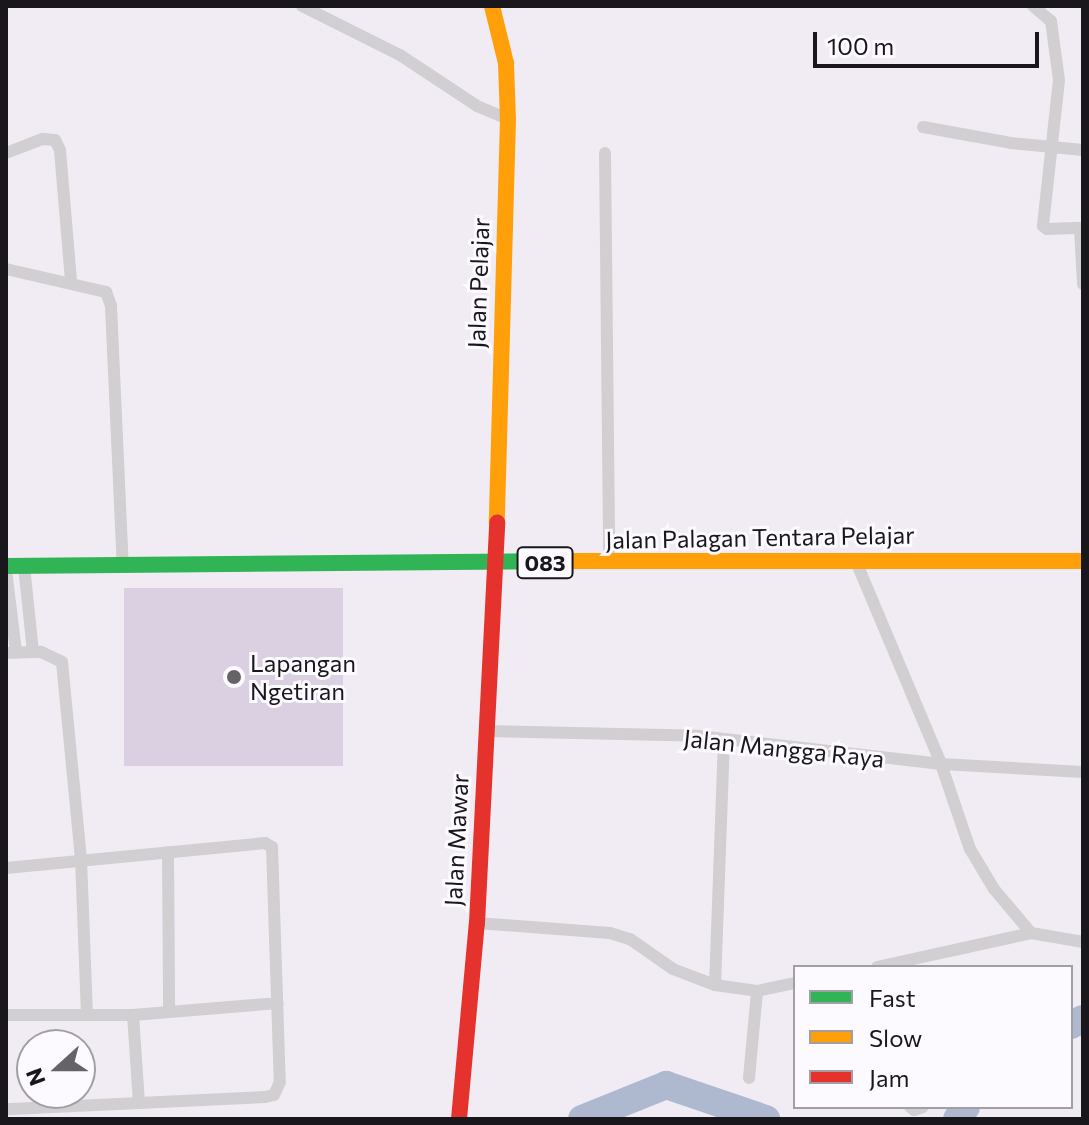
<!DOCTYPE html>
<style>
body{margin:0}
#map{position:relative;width:1089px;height:1125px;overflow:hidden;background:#f1ecf4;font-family:Commissioner,sans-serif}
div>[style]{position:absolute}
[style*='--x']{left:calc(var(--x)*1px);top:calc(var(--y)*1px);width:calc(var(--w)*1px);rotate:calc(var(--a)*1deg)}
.green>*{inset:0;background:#dad0e1;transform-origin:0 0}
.river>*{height:28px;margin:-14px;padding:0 14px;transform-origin:14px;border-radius:14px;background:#aeb9d0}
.street>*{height:12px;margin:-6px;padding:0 6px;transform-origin:6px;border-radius:6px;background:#d1cfd1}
.fast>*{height:16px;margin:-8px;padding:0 8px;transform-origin:8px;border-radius:8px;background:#30b455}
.slow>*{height:16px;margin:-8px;padding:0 8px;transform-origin:8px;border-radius:8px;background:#ff9f0a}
.jam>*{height:16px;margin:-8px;padding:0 8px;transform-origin:8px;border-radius:8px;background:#e5322d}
.dots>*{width:22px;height:22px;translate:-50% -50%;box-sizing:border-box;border:4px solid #fcf9ff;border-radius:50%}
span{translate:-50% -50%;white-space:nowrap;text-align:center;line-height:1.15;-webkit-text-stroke:6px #fcf9ff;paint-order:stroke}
.shield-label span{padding:2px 6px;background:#fcf9ff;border:2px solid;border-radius:6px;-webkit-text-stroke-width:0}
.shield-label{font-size:22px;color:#1a171c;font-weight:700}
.street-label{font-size:24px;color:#1a171c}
.poi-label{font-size:24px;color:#1a171c}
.left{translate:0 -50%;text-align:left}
.frame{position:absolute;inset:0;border:8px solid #1a171c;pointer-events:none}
.legend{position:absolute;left:793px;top:965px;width:280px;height:144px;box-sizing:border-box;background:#fcf9ff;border:2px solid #a29fa4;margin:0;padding:10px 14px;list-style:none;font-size:24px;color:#1a171c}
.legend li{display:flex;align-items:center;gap:16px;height:40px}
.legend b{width:40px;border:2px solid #a29fa4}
.north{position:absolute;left:16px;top:1029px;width:80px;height:80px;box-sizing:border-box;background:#fcf9ff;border:2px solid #a29fa4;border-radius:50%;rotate:249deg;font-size:22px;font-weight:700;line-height:32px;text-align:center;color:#1a171c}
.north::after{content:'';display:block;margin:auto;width:28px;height:36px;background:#656268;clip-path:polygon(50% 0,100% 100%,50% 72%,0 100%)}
.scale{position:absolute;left:813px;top:32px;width:226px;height:36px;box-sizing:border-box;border:4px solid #1a171c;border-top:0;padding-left:10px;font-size:24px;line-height:28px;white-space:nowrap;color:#1a171c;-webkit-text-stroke:6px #fcf9ff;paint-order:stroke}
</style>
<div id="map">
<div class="green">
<i style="left:124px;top:588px;width:219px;height:178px"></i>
</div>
<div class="river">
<i style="--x:1071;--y:1025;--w:13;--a:-27"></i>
<i style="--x:582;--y:1119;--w:91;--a:-22"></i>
<i style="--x:666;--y:1085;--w:106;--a:18.8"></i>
<i style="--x:957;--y:1119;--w:15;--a:-53"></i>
</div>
<div class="street">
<i style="--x:302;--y:6;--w:110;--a:26.6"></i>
<i style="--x:400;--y:55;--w:92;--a:33.5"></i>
<i style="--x:477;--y:106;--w:34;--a:23"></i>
<i style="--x:1033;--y:6;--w:23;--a:40"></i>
<i style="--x:1051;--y:21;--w:60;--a:82.3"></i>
<i style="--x:1059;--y:80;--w:147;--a:96.3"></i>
<i style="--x:1043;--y:226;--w:5;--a:37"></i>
<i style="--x:1047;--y:229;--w:36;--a:-2"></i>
<i style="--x:923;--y:127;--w:89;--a:10.3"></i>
<i style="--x:1011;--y:143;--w:72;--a:5.6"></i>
<i style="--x:6;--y:153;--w:40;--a:-21"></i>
<i style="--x:43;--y:139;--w:12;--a:5"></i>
<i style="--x:55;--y:140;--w:11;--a:63"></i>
<i style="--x:60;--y:150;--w:132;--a:85.2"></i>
<i style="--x:605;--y:153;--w:410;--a:89.4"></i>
<i style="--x:1080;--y:228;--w:56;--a:86.9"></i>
<i style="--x:6;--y:269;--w:103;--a:13"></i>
<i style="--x:106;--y:292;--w:15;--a:70"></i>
<i style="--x:111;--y:306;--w:260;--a:87.4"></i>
<i style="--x:855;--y:559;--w:222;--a:67.2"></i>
<i style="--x:941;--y:764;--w:90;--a:71.2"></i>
<i style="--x:970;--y:849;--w:47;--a:59"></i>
<i style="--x:994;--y:889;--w:57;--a:49.9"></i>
<i style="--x:1031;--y:933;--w:53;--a:9.8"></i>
<i style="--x:24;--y:566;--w:86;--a:84"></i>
<i style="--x:6;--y:570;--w:83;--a:83"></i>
<i style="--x:6;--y:653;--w:35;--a:-2"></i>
<i style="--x:41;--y:652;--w:23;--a:25"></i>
<i style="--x:62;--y:662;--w:198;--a:84.5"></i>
<i style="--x:81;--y:859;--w:156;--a:87.8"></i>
<i style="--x:485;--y:731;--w:214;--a:1.3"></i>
<i style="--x:699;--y:736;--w:244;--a:6.6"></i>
<i style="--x:941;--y:764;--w:142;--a:3.2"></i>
<i style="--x:168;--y:852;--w:159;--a:89.6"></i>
<i style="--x:6;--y:868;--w:260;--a:-5.5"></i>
<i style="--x:265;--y:843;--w:8;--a:30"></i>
<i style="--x:272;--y:847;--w:235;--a:88.1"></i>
<i style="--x:280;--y:1082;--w:14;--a:115"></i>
<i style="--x:274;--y:1095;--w:9;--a:167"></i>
<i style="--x:265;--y:1097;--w:259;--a:177.3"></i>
<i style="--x:477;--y:923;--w:133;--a:4.3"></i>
<i style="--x:610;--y:933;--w:21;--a:17"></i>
<i style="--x:630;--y:939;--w:52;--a:34.9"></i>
<i style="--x:673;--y:969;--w:45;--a:20.9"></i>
<i style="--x:715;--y:985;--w:42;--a:8.1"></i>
<i style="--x:757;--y:991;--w:39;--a:-12"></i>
<i style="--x:877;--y:967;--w:158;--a:-12.4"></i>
<i style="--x:715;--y:985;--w:246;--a:-87.9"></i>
<i style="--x:6;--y:1015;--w:127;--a:0"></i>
<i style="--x:133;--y:1015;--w:145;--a:-4.7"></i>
<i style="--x:133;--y:1015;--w:88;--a:86.1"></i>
<i style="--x:749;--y:1078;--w:87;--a:-84.7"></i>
<i style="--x:910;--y:1107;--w:5;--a:37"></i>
<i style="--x:914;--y:1110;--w:9;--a:-18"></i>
</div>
<div class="fast">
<i style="--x:6;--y:566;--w:559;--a:-0.51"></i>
</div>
<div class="slow">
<i style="--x:492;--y:6;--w:59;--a:76.2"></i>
<i style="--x:506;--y:63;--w:56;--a:88"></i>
<i style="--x:508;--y:119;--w:403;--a:91.6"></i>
<i style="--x:565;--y:561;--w:518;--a:0"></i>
</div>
<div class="jam">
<i style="--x:459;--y:1119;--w:197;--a:-84.8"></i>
<i style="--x:477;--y:923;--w:401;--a:-87.1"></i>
</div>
<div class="dots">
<i style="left:234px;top:677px;background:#656268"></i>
</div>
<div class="shield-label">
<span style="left:545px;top:563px">083</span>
</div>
<div class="street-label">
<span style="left:478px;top:283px;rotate:-88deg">Jalan Pelajar</span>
<span style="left:760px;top:537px;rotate:-1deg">Jalan Palagan Tentara Pelajar</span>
<span style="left:784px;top:748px;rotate:6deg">Jalan Mangga Raya</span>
<span style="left:456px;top:840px;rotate:-87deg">Jalan Mawar</span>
</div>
<div class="poi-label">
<span class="left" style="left:250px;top:677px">Lapangan<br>Ngetiran</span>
</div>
<div class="frame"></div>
<ul class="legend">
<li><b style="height:10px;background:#30b455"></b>Fast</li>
<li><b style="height:10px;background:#ff9f0a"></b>Slow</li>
<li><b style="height:10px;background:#e5322d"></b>Jam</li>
</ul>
<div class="north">N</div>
<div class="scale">100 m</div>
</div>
